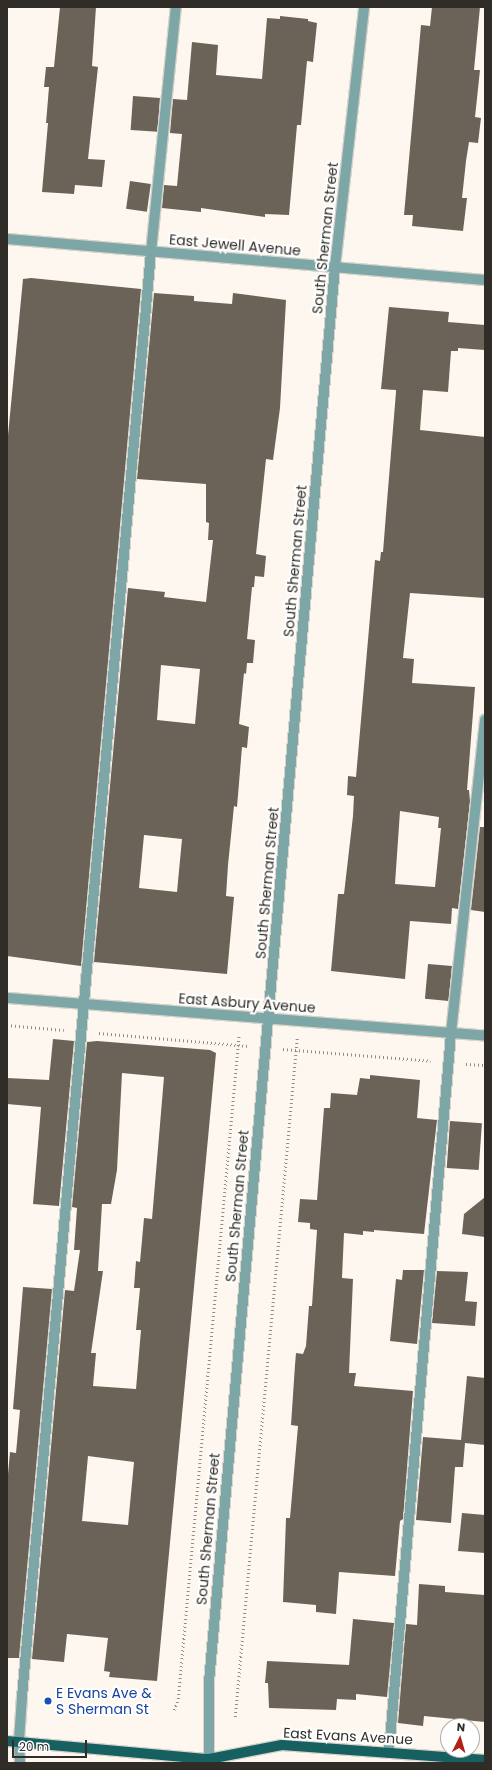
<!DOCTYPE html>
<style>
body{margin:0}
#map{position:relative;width:492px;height:1770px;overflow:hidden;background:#fdf7ef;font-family:Poppins,sans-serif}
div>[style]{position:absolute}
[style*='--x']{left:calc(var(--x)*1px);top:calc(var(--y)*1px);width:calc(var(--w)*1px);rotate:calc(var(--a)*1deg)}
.building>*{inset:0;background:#6b6358;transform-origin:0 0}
.path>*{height:2.5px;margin-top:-1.25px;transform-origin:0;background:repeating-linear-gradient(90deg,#928d87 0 1px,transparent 0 4px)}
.roads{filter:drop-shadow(1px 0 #d8d3cb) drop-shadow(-1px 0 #d8d3cb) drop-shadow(0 1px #d8d3cb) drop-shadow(0 -1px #d8d3cb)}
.service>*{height:10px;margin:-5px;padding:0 5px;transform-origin:5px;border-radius:5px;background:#7da7a7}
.minor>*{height:10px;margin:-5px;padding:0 5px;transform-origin:5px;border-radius:5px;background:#7da7a7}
.primary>*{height:10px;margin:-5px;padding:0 5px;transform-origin:5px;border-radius:5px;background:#176062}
.dots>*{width:11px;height:11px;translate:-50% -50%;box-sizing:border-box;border:2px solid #fff;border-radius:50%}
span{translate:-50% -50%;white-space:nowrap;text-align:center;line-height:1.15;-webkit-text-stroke:4px #fff;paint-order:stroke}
.street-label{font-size:14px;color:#302d28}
.transit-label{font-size:14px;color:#164399}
.left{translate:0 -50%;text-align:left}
.frame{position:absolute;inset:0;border:8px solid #302d28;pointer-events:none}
.north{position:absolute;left:440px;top:1718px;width:40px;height:40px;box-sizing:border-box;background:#fff;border:1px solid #acaba9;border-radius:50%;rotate:5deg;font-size:11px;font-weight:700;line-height:16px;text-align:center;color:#302d28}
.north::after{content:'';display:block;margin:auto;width:14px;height:18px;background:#b1211a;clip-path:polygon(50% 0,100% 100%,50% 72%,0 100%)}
.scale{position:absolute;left:12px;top:1740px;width:75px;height:18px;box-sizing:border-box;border:2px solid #302d28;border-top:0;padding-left:5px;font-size:12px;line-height:14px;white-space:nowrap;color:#302d28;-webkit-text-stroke:3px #fff;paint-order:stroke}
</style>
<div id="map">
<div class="building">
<i style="clip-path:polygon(60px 7px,96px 7px,92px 66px,98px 67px,88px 159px,105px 160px,102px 187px,75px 185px,74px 194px,42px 192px,48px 123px,46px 123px,49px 87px,44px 87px,46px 67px,54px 67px)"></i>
<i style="clip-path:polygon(432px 7px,480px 7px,474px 70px,480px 70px,475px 117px,481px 118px,478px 143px,469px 142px,466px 161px,462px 198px,467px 198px,463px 231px,412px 226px,413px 215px,404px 215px,421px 25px,430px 26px)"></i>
<i style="clip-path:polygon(280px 16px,308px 19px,308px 21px,317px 23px,313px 62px,307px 61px,301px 125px,297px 125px,289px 215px,265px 214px,265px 217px,201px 208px,201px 212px,162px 208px,164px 185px,177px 186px,182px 134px,170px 133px,173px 99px,187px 100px,192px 42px,218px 45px,216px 75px,262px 79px,267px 18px,280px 19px)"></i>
<i style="left:133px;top:96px;width:27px;height:34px;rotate:4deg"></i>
<i style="left:130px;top:181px;width:21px;height:28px;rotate:8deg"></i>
<i style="clip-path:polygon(31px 278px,141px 289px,81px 966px,7px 956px,7px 446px,23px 279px)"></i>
<i style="clip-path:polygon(evenodd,154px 293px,194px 296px,194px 301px,232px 304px,233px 293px,286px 300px,280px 408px,273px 460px,266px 459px,256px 554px,266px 556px,264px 577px,255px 576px,254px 587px,252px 587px,247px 639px,255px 640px,253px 663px,247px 663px,246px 674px,244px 673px,239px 724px,249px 727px,247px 748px,242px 747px,237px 807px,234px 806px,228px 865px,226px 896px,234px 897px,227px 974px,94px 962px,128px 588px,165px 592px,164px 597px,206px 602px,213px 540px,208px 540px,209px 523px,206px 522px,206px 484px,137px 479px,154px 293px,161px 665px,200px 669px,195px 724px,157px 720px,161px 665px,154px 293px,144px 835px,182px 839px,177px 892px,139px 888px,144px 835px)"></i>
<i style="clip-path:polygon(evenodd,389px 307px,449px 312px,448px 322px,485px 325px,485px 350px,458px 348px,458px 351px,451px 351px,448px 392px,423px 390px,420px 430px,485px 437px,485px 598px,410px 593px,403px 658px,414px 659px,412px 683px,475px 687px,467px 790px,469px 790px,470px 802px,458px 909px,452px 908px,451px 924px,410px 921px,405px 979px,331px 971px,338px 894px,344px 894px,353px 816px,354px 796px,347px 795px,348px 776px,356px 777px,375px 560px,380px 561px,381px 552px,383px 552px,386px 514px,396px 392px,396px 390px,381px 389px,389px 307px,400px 811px,439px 817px,438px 828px,441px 828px,435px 887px,395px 884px,400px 811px)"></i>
<i style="clip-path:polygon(480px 827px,485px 827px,485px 912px,471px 910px)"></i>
<i style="left:428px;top:964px;width:24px;height:35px;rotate:5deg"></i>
<i style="clip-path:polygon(53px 1039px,74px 1041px,59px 1206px,33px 1204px,41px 1107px,7px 1104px,7px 1078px,49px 1080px)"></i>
<i style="clip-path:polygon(evenodd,97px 1041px,210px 1050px,216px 1053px,157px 1681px,109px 1677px,110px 1672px,104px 1671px,108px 1638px,67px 1634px,64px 1662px,32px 1659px,65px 1290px,74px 1291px,80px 1250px,74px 1250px,77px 1208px,72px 1207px,87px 1042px,97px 1041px,122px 1073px,164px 1077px,152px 1219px,144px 1218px,140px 1262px,136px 1261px,134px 1288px,140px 1288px,136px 1330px,141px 1330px,136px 1389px,93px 1386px,96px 1353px,91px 1353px,103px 1271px,98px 1271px,102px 1204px,111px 1204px,117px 1170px,122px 1073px,97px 1041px,88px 1456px,134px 1462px,128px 1525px,82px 1521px,88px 1456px)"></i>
<i style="clip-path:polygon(370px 1075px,420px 1080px,417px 1118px,437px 1120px,424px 1234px,374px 1230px,374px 1232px,363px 1231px,363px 1235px,344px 1233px,342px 1278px,353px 1279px,349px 1373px,356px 1373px,354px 1386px,413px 1391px,403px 1519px,400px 1521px,395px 1576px,339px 1572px,336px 1614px,316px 1612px,316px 1605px,283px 1602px,286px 1518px,290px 1518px,298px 1426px,291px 1425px,295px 1365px,296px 1353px,303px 1354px,306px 1346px,309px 1306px,312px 1306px,317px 1230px,310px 1229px,310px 1223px,298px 1222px,300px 1199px,317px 1200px,324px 1108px,330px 1108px,331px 1093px,357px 1095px,360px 1078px,370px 1079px)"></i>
<i style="left:450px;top:1121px;width:32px;height:47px;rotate:4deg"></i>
<i style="clip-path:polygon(485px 1197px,485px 1237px,462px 1234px,464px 1214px)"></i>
<i style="clip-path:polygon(403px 1270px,424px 1270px,417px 1344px,390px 1341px,396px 1279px,402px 1280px)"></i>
<i style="clip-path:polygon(437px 1271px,468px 1272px,465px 1301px,477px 1302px,475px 1326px,432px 1323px)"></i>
<i style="clip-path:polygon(23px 1287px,52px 1289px,19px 1658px,7px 1658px,7px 1485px,10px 1452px,16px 1453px,20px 1410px,13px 1409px)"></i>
<i style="clip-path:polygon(467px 1376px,485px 1378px,485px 1445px,465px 1443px,463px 1467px,455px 1467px,451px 1523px,416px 1520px,423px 1437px,461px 1440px)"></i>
<i style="clip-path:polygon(462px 1513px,485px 1515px,485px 1553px,458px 1551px)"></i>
<i style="clip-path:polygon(419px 1584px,445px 1586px,445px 1592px,485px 1595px,485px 1722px,424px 1716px,423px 1726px,398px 1723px,406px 1624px,417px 1625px)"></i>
<i style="clip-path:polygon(353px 1619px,394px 1623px,387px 1697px,356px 1694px,356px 1700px,337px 1699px,336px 1710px,269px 1708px,268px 1683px,265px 1683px,267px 1661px,349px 1665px)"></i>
</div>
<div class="path">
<i style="--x:7;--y:1025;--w:57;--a:5"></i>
<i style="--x:99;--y:1033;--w:150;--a:5"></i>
<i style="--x:283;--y:1049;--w:148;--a:4.6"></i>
<i style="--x:466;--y:1064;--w:19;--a:3"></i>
<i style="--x:174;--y:1710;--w:12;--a:-70"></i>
<i style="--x:178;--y:1699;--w:668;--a:-84.76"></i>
<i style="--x:235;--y:1717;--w:682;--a:-84.78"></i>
</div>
<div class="roads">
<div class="service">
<i style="--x:389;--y:1751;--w:721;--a:-85.06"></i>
<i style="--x:451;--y:1033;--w:315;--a:-83.8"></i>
<i style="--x:20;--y:1763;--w:22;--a:-93"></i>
<i style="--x:19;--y:1741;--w:44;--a:-86.1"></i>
<i style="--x:22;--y:1697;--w:1451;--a:-84.9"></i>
<i style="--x:151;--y:252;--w:246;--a:-84.2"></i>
</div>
<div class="minor">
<i style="--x:7;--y:239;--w:480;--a:4.9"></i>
<i style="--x:7;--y:998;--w:480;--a:4.5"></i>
<i style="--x:209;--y:1763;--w:81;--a:-90"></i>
<i style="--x:209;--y:1682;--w:1421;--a:-84.91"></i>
<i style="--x:335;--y:267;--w:262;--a:-83.6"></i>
</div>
<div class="primary">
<i style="--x:7;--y:1741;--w:208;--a:5.2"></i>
<i style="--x:209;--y:1759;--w:74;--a:-10.9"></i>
<i style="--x:282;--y:1745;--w:204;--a:4.2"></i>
</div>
</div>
<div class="dots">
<i style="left:48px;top:1701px;background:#1a4fb4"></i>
</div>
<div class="street-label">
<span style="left:325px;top:238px;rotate:-84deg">South Sherman Street</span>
<span style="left:235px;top:245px;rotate:5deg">East Jewell Avenue</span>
<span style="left:295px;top:561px;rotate:-85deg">South Sherman Street</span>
<span style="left:267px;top:883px;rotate:-85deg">South Sherman Street</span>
<span style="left:247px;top:1003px;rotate:4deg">East Asbury Avenue</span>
<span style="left:237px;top:1206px;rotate:-85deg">South Sherman Street</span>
<span style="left:208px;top:1529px;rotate:-85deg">South Sherman Street</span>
<span style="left:348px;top:1736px;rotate:3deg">East Evans Avenue</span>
</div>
<div class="transit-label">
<span class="left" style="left:56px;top:1701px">E Evans Ave &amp;<br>S Sherman St</span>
</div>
<div class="frame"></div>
<div class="north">N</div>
<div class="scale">20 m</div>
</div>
